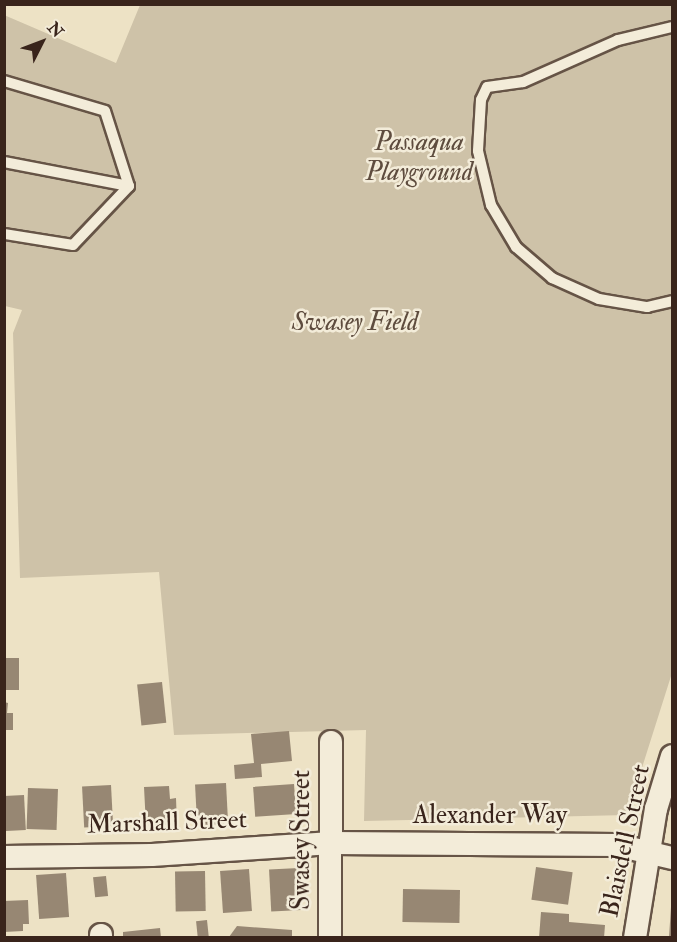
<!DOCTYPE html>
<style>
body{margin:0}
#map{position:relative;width:677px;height:942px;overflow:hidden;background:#ede2c5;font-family:"IM FELL Double Pica",serif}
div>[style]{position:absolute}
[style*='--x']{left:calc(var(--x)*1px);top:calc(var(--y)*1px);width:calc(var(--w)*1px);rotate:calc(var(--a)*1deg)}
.green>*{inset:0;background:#cec2a8}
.building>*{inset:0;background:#978773;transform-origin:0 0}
.roads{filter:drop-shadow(2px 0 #665446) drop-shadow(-2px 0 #665446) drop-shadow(0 2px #665446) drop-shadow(0 -2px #665446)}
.lane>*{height:10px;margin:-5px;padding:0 5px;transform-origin:5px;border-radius:5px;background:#f3ecd9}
.street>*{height:22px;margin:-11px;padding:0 11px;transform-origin:11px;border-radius:11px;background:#f3ecd9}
span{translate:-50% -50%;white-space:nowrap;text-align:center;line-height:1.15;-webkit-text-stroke:5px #f3ecd9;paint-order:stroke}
.park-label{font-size:26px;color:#5e4c3e;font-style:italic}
.street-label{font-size:26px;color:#39241b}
.frame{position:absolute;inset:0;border:6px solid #39241b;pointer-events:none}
.north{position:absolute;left:12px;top:12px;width:60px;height:60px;-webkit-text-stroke:4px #f3ecd9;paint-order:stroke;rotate:48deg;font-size:16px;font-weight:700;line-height:24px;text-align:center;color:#39241b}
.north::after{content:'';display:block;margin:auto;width:21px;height:27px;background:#39241b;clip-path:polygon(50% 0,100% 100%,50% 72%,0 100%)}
</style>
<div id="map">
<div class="green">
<i style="clip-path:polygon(140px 5px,672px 5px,672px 673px,627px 815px,364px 821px,366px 730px,174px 735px,159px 572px,20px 578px,13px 333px,22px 310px,5px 306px,4px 15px,116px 63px)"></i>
</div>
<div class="building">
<i style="left:4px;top:658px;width:15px;height:32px"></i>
<i style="left:162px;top:682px;width:41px;height:25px;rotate:84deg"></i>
<i style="clip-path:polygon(4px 702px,8px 703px,7px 713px,13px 713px,13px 730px,4px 730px)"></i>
<i style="clip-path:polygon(289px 731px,292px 761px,261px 764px,262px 777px,235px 779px,234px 765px,254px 763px,251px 734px)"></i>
<i style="left:226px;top:783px;width:41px;height:31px;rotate:87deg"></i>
<i style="left:294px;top:784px;width:30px;height:41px;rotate:86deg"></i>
<i style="left:111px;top:785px;width:41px;height:29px;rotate:87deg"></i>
<i style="clip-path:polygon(169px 786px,170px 799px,176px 798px,177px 825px,146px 826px,144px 787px)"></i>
<i style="left:28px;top:788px;width:30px;height:41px;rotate:2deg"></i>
<i style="left:24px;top:795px;width:35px;height:20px;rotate:87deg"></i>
<i style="left:536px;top:867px;width:37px;height:33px;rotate:8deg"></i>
<i style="left:299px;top:868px;width:42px;height:30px;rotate:87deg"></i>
<i style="left:249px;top:869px;width:42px;height:29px;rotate:86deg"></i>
<i style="left:205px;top:871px;width:40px;height:30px;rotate:89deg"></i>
<i style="left:66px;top:873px;width:44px;height:30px;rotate:86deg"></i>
<i style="left:106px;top:876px;width:20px;height:13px;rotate:84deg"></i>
<i style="left:403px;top:889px;width:57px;height:33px;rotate:1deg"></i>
<i style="clip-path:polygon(28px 900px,29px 924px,23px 924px,23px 931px,4px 932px,4px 901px)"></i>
<i style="clip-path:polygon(671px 907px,672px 938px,669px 938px)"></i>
<i style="clip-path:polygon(541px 912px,569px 914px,569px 922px,605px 925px,604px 938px,539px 938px)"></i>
<i style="left:207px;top:920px;width:18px;height:11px;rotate:84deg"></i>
<i style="clip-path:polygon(237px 926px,292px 930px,292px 938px,229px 937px)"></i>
<i style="clip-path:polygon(160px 928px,161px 938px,123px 938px,123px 932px)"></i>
</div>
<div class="roads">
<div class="lane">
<i style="--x:672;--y:27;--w:56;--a:166.5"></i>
<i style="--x:618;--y:40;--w:104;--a:156.1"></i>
<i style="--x:523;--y:82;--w:36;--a:172"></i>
<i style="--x:487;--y:87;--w:14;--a:115"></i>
<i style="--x:481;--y:100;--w:51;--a:93.4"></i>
<i style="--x:478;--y:151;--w:56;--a:76.5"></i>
<i style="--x:491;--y:205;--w:49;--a:59.2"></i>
<i style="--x:516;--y:247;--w:48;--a:40.7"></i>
<i style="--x:552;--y:278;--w:51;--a:24.1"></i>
<i style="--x:599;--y:299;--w:49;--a:9.5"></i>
<i style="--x:647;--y:307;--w:26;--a:-13"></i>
<i style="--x:4;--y:81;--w:105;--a:16.5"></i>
<i style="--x:105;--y:111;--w:79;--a:72.3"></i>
<i style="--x:129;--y:186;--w:81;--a:133.5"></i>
<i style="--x:73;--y:245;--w:70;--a:-170.9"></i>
<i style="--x:4;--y:162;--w:127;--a:10.9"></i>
</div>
<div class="street">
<i style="--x:4;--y:857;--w:148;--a:-0.8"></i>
<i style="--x:152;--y:855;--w:180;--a:-3.8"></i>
<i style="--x:332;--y:843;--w:285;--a:0.4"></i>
<i style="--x:617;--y:845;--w:57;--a:13.3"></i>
<i style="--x:101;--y:935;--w:3;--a:90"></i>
<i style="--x:330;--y:938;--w:196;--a:-89.7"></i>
<i style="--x:635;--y:938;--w:131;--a:-80.8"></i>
<i style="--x:656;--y:809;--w:55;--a:-73.2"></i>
</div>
</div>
<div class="park-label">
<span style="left:419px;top:158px">Passaqua<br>Playground</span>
<span style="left:355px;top:323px">Swasey Field</span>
</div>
<div class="street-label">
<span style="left:490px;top:816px">Alexander Way</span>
<span style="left:167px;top:823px;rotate:-2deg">Marshall Street</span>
<span style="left:302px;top:840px;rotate:-90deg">Swasey Street</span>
<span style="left:626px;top:841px;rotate:-78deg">Blaisdell Street</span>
</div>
<div class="frame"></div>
<div class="north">N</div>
</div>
